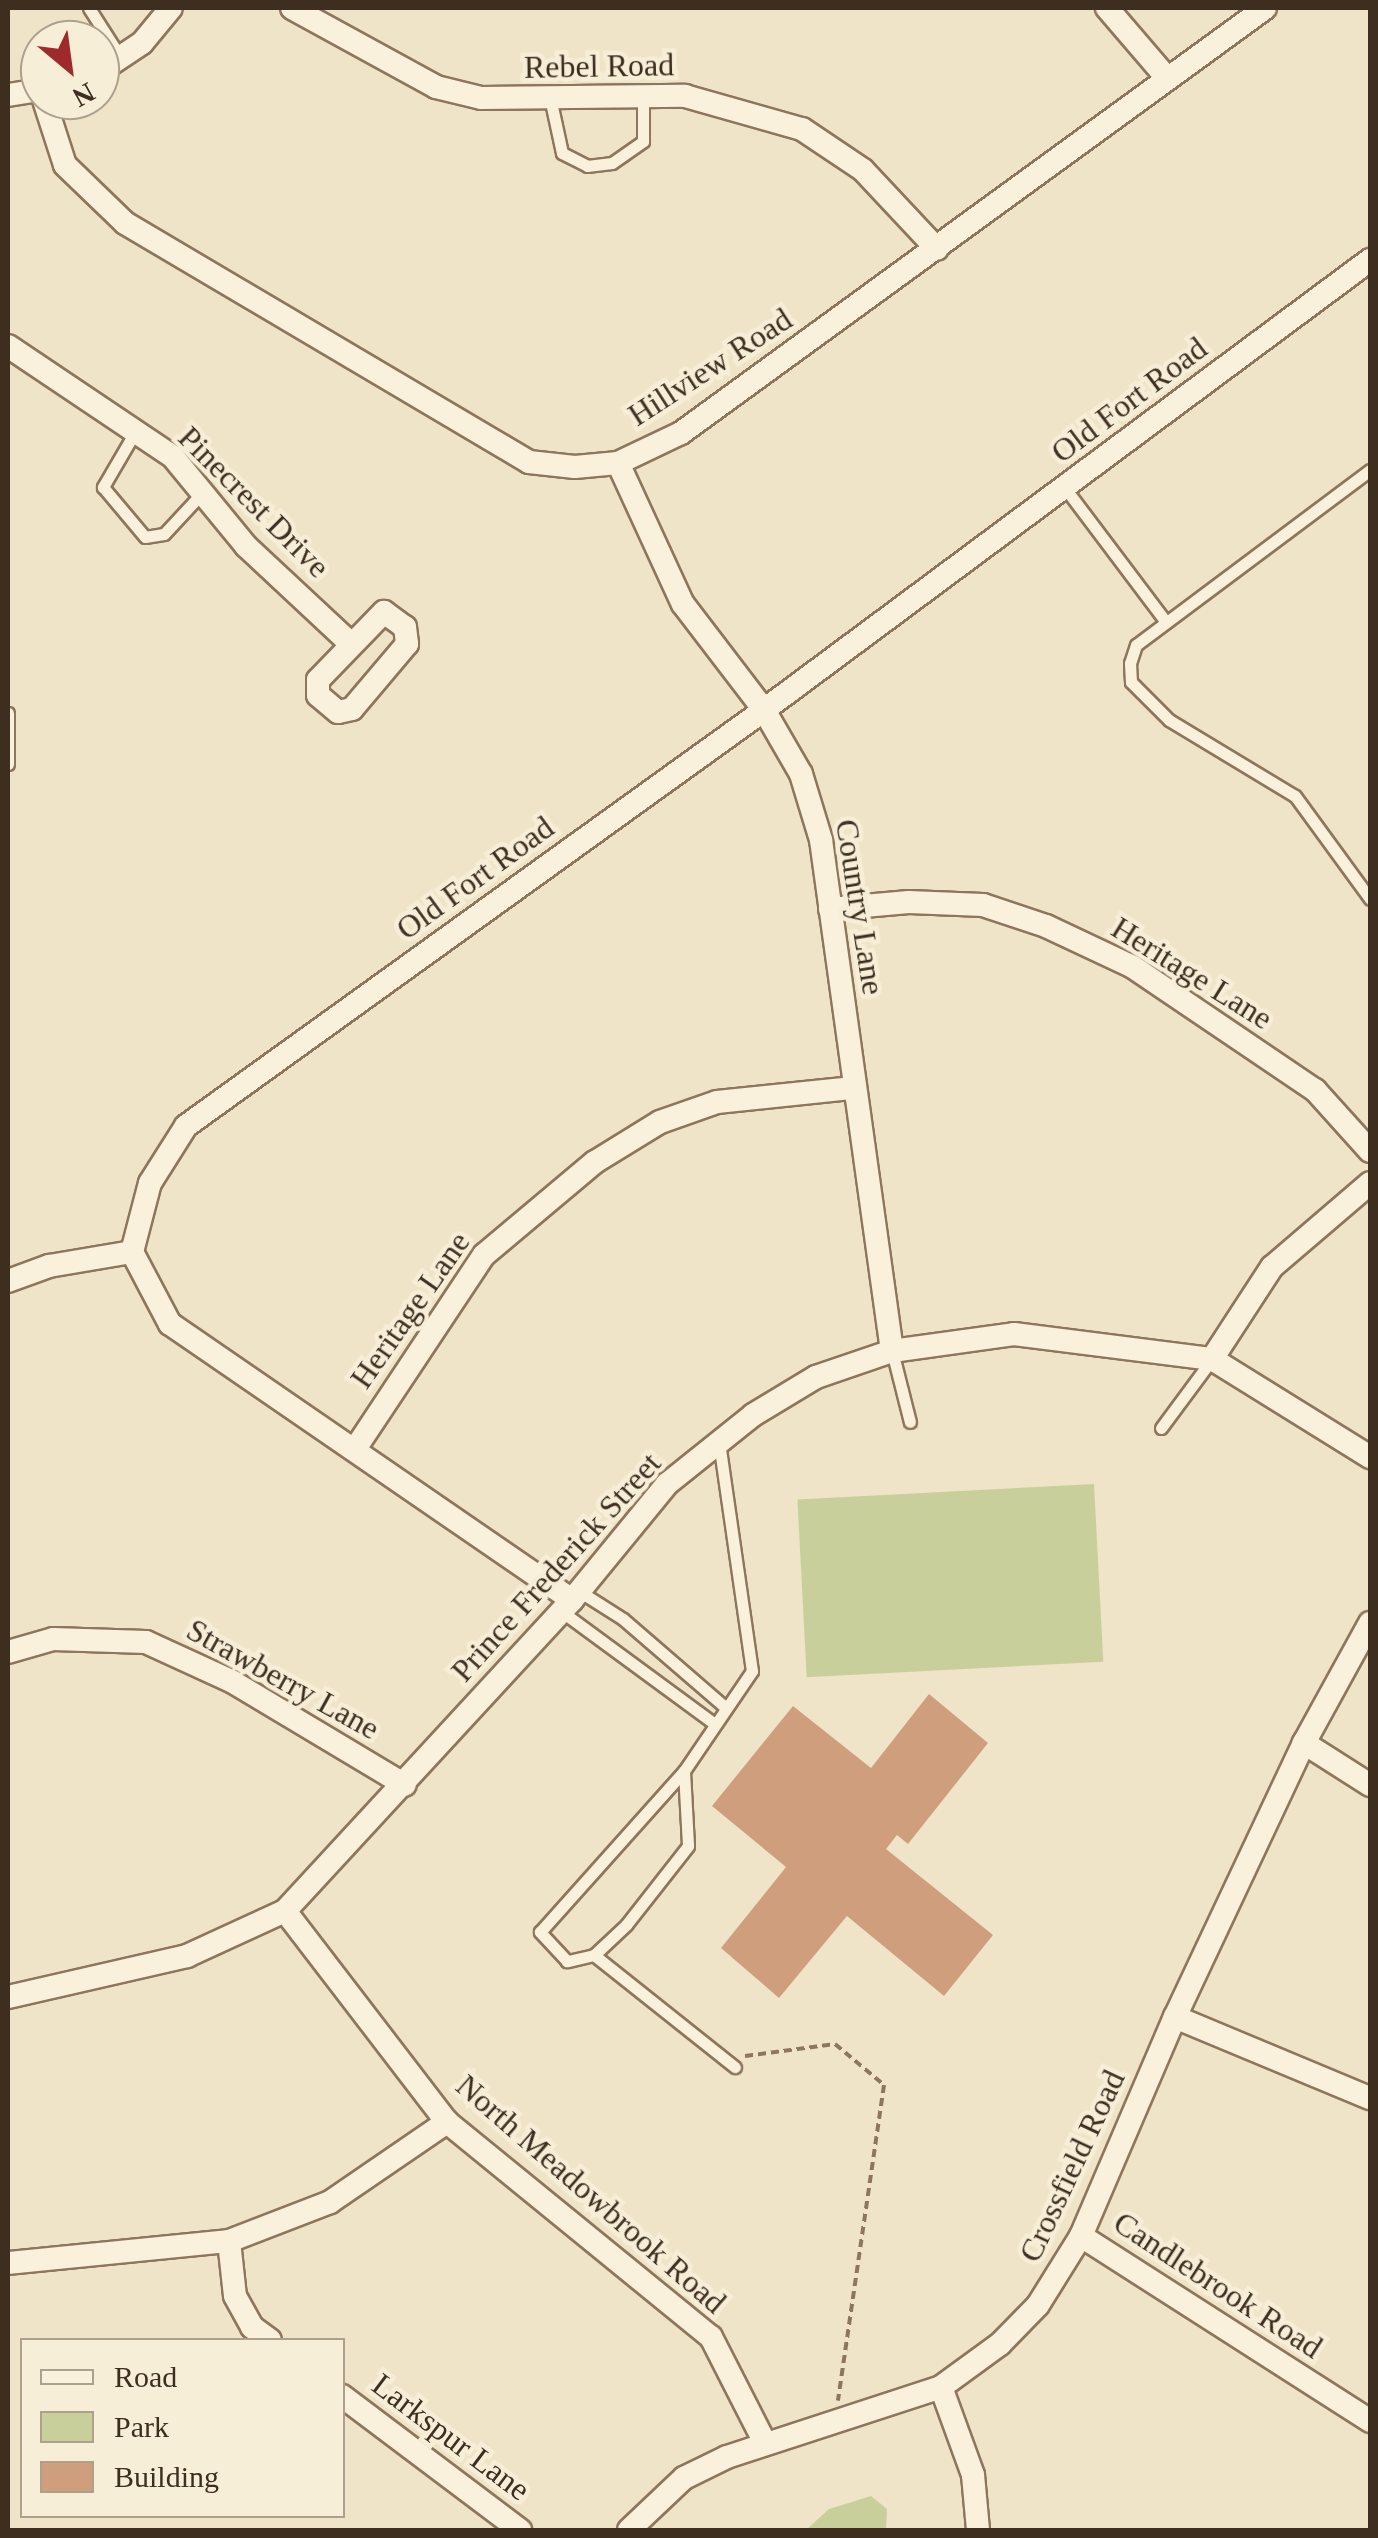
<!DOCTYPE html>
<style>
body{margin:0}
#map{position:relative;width:1378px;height:2538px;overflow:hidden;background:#f0e4c8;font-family:"Times New Roman",serif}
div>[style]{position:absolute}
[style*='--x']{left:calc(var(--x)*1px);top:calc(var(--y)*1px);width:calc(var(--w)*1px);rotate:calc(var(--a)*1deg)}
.green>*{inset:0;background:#c9cf9b;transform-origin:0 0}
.building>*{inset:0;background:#cf9f7d}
.path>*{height:4px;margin-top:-2px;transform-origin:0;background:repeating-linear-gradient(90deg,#8d765c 0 8px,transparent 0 13px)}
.roads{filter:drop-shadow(2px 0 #8d765c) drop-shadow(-2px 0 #8d765c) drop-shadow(0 2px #8d765c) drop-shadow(0 -2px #8d765c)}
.lane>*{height:11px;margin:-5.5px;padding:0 5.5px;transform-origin:5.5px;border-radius:5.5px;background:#faf1dc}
.street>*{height:22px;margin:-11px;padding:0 11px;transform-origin:11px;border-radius:11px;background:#faf1dc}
span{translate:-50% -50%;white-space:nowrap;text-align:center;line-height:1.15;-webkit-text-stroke:9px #f7eed8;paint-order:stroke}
.street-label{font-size:32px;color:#3d2e20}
.frame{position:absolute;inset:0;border:10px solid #3d2e20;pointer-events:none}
.legend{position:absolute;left:20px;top:2338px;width:325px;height:180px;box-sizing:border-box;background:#f7eed8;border:2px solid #ada18e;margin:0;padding:12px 18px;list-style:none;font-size:30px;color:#3d2e20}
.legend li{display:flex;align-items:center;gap:20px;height:50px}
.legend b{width:50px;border:2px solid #ada18e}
.north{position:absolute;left:20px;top:20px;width:100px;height:100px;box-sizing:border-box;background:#f7eed8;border:2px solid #ada18e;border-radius:50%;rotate:151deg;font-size:28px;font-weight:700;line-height:40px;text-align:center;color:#3d2e20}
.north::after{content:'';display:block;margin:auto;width:35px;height:45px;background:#9e2a2b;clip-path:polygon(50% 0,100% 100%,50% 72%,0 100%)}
</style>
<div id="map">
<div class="green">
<i style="left:1094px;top:1484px;width:178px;height:297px;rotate:87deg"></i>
<i style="clip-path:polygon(871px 2496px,887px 2509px,886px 2530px,806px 2530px,829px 2509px)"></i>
</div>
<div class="building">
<i style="clip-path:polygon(929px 1694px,988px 1743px,908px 1844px,897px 1835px,886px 1849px,993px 1935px,944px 1996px,847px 1916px,779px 1998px,721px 1948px,786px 1867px,712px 1806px,793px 1706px,871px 1768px)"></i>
</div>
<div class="path">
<i style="--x:745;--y:2056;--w:91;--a:-7.6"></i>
<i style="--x:835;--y:2044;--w:64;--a:39.9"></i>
<i style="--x:884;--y:2085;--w:319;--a:98.3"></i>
</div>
<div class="roads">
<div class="lane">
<i style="--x:89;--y:8;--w:59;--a:57.4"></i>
<i style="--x:551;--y:102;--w:52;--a:77.8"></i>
<i style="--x:562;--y:153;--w:28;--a:27"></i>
<i style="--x:587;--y:166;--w:25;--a:-7"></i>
<i style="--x:612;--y:163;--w:38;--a:-35"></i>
<i style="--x:643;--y:141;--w:43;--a:-90"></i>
<i style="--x:135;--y:432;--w:64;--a:120.2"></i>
<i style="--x:103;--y:487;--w:65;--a:50"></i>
<i style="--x:145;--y:537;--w:19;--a:-9"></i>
<i style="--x:164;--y:534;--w:56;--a:-47.2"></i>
<i style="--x:1370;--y:470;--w:292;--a:143.2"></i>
<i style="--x:1136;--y:645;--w:19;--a:108"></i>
<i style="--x:1130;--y:663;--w:19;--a:87"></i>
<i style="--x:1131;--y:682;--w:54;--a:45"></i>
<i style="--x:1169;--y:720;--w:147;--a:31.1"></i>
<i style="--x:1295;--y:796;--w:127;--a:53.9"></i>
<i style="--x:1065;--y:488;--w:168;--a:53"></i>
<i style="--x:8;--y:713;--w:51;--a:90"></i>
<i style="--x:892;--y:1351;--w:73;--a:75.8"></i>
<i style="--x:1161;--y:1428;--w:86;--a:-53.5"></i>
<i style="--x:579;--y:1591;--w:52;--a:32.5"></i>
<i style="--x:623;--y:1619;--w:136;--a:40.8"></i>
<i style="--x:561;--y:1611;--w:191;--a:36.3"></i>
<i style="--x:684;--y:1771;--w:75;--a:86.9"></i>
<i style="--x:688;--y:1846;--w:100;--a:128.1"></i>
<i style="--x:626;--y:1925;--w:44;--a:136.8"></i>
<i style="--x:594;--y:1955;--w:28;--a:167"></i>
<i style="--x:567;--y:1961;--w:40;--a:-133"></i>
<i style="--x:540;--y:1932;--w:216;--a:-48.2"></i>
<i style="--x:684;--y:1771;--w:121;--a:-55.8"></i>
<i style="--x:752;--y:1671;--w:230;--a:-98.2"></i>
<i style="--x:594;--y:1955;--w:180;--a:38.5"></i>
</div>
<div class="street">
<i style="--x:292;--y:8;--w:164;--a:28.7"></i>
<i style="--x:436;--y:87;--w:46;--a:13.7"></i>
<i style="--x:481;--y:98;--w:204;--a:-0.6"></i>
<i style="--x:685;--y:96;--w:122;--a:15.8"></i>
<i style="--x:802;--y:129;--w:73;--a:33.9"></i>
<i style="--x:863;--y:170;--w:108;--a:46.9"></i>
<i style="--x:1107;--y:8;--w:92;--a:49.4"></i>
<i style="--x:100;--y:71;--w:50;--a:-33.7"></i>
<i style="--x:142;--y:43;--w:45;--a:-50.4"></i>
<i style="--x:8;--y:95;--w:32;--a:-9"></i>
<i style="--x:44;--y:100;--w:68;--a:72.1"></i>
<i style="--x:65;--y:165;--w:83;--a:44"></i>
<i style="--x:125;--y:223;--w:469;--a:30.6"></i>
<i style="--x:529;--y:462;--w:46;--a:6.2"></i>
<i style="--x:575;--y:467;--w:43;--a:-5.3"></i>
<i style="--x:618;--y:463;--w:70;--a:-25.5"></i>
<i style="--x:681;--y:433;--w:722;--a:-36.04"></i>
<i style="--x:8;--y:346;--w:199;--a:33.9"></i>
<i style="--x:173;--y:457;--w:115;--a:50.6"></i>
<i style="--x:246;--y:546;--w:142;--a:43"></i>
<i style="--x:618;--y:463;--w:155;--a:65.3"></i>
<i style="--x:683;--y:604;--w:133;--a:52.6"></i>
<i style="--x:764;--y:710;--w:74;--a:60"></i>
<i style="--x:801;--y:774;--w:69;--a:73.1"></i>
<i style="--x:821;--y:840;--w:516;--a:82.09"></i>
<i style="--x:384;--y:612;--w:26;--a:36"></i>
<i style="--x:405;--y:627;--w:17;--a:83"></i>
<i style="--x:407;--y:644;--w:85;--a:130.2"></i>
<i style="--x:352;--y:709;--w:14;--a:168"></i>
<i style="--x:338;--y:712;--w:26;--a:-140"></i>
<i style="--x:318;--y:695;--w:15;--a:-90"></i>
<i style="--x:318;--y:680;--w:95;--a:-45.9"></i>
<i style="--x:830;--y:909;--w:79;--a:-5.1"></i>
<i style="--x:909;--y:902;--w:74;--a:2.3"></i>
<i style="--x:983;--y:905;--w:66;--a:18.4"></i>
<i style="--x:1046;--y:926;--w:96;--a:25.2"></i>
<i style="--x:1133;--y:967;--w:220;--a:34.1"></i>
<i style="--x:1315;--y:1090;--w:82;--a:48"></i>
<i style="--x:8;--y:1281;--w:44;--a:-20.1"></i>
<i style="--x:49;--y:1266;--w:84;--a:-9.6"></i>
<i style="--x:1212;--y:1359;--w:110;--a:-56.9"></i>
<i style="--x:1272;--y:1267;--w:129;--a:-40.6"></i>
<i style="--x:355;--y:1449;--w:233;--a:-56.4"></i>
<i style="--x:484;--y:1255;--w:145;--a:-40"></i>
<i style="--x:595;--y:1162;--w:76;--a:-31.6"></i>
<i style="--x:660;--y:1122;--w:60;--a:-19.3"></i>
<i style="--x:717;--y:1102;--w:137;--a:-5.9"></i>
<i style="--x:572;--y:1600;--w:488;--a:-145.5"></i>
<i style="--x:170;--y:1324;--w:81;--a:-117.8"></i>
<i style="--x:132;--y:1252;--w:71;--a:-75.4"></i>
<i style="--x:150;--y:1183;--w:67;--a:-57.7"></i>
<i style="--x:186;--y:1126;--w:712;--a:-35.74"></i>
<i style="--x:764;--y:710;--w:755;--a:-36.6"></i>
<i style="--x:8;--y:1652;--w:47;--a:-16.1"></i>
<i style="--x:53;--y:1639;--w:93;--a:1.8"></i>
<i style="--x:146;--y:1642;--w:96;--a:24.7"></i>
<i style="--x:233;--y:1682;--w:200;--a:30.9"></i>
<i style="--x:1304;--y:1743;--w:78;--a:32.5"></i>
<i style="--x:285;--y:1911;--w:266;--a:52.5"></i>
<i style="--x:447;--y:2122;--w:340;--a:39.2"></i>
<i style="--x:711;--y:2337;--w:119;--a:63"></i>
<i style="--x:8;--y:1997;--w:184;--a:-12.9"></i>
<i style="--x:187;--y:1956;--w:108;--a:-24.7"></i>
<i style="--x:285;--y:1911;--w:423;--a:-47.3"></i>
<i style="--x:572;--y:1600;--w:150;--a:-50.7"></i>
<i style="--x:667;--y:1484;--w:110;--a:-38.7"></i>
<i style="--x:753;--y:1415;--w:74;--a:-31.1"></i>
<i style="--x:816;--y:1377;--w:80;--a:-18.9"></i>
<i style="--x:892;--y:1351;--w:123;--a:-7.9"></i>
<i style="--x:1014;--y:1334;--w:200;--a:7.2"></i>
<i style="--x:1212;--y:1359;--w:186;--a:31.8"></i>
<i style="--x:1175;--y:2017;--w:211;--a:22.6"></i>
<i style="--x:1081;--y:2236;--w:343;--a:32.6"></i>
<i style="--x:229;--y:2241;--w:55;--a:83.8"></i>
<i style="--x:235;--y:2296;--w:35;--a:61"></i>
<i style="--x:252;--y:2327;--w:22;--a:36"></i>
<i style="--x:8;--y:2263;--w:222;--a:-5.7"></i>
<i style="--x:229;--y:2241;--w:108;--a:-21.1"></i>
<i style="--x:330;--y:2202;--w:142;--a:-34.4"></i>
<i style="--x:941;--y:2387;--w:94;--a:70"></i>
<i style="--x:973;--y:2475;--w:55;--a:84.8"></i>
<i style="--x:342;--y:2396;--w:223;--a:37"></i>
<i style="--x:629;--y:2530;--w:76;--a:-43.4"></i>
<i style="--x:684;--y:2478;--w:48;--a:-26"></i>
<i style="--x:727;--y:2457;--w:225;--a:-18.1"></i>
<i style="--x:941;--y:2387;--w:73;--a:-36.1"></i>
<i style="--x:1000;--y:2344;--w:54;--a:-45.7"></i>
<i style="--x:1038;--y:2305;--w:81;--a:-58.1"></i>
<i style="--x:1081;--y:2236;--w:238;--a:-66.8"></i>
<i style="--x:1175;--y:2017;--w:303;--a:-64.8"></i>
<i style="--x:1304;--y:1743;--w:137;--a:-61.2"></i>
</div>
</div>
<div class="street-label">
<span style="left:599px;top:66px;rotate:-1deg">Rebel Road</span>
<span style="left:710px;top:367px;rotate:-33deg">Hillview Road</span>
<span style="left:1129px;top:400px;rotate:-37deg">Old Fort Road</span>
<span style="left:254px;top:502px;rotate:45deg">Pinecrest Drive</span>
<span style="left:475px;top:878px;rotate:-36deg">Old Fort Road</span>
<span style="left:860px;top:907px;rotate:81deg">Country Lane</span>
<span style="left:1192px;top:973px;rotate:32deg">Heritage Lane</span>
<span style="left:410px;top:1310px;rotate:-55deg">Heritage Lane</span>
<span style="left:556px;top:1567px;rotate:-48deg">Prince Frederick Street</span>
<span style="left:283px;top:1679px;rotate:29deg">Strawberry Lane</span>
<span style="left:1072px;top:2166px;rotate:-65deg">Crossfield Road</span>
<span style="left:591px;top:2194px;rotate:41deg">North Meadowbrook Road</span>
<span style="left:1218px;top:2285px;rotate:33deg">Candlebrook Road</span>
<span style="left:451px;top:2437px;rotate:37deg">Larkspur Lane</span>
</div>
<div class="frame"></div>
<ul class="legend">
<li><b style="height:12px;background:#faf1dc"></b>Road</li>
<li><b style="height:28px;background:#c9cf9b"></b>Park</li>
<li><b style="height:28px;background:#cf9f7d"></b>Building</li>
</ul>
<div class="north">N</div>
</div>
